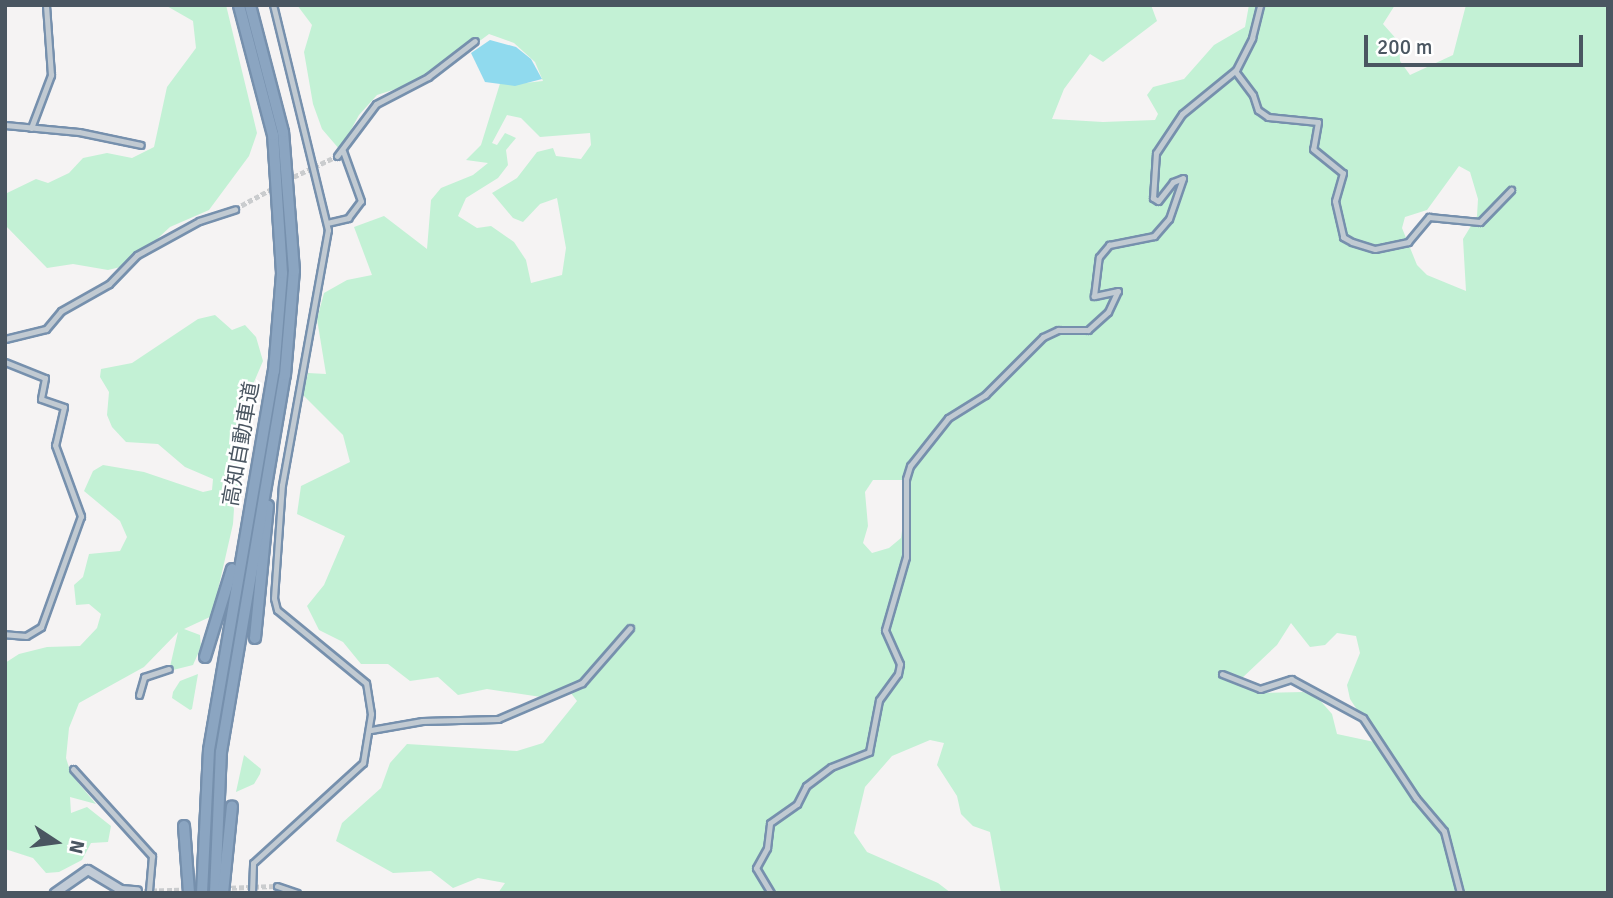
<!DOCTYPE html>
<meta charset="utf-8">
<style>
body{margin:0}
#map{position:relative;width:1613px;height:898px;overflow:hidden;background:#f5f3f3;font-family:Signika,"Noto Sans JP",sans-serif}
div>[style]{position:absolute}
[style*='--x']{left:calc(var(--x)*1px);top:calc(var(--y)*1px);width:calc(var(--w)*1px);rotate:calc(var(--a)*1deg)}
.green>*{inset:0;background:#c3f1d5}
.water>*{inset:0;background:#90daee}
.street-tunnel>*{height:5px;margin-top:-2.5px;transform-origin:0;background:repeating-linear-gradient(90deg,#caccce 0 5px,transparent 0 7.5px)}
.roads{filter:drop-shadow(2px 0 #7690ad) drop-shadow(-2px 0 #7690ad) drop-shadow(0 2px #7690ad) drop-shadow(0 -2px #7690ad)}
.street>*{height:5px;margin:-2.5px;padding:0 2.5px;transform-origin:2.5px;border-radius:2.5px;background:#c1cad2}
.secondary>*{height:8px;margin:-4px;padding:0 4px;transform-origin:4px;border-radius:4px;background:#c1cbd6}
.highway>*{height:10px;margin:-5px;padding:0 5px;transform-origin:5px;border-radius:5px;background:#8ba5c1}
span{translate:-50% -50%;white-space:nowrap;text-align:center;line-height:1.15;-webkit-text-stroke:5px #fff;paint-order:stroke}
.street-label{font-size:21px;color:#4a5661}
.frame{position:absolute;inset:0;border:7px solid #4a5661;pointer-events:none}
.north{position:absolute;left:21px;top:807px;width:70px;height:70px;-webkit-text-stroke:5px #fff;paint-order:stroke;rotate:103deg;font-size:19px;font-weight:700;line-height:28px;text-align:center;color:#4a5661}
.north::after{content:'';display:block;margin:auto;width:24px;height:32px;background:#4a5661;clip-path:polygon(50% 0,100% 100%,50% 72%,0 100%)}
.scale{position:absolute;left:1364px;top:35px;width:219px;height:32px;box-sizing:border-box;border:4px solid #4a5661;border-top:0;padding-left:9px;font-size:21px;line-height:24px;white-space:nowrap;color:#4a5661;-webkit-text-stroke:5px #fff;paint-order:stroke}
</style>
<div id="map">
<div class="green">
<i style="clip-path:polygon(165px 5px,226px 5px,257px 133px,249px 156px,209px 210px,170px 227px,129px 265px,108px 270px,73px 264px,47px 268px,5px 225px,5px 194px,36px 179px,48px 183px,69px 173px,83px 158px,107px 153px,132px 158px,154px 147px,167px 87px,196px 48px,193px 21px)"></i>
<i style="clip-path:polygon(evenodd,297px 5px,1151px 5px,1157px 21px,1103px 62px,1090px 54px,1064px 89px,1052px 119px,1103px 122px,1155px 120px,1158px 114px,1147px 95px,1153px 87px,1184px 79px,1214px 45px,1245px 27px,1249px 5px,1395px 5px,1383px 24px,1399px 42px,1400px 61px,1410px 75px,1453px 55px,1466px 5px,1608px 5px,1608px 893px,1001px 893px,990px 832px,973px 826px,961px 814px,957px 796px,937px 765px,944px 743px,930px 740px,892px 756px,865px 787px,854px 833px,867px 852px,938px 883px,951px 893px,498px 893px,505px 883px,478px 878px,453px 888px,431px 871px,393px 873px,336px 841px,342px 823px,381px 788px,390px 763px,407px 744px,517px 751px,543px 743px,577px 701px,567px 688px,541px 697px,487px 689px,458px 695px,438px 677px,410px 681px,388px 664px,361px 664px,343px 642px,319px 630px,307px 606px,324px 585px,345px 536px,297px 514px,301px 486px,350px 462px,343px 435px,303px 395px,308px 373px,326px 374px,317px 319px,324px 293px,347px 280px,372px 275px,354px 227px,384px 216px,427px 249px,431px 200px,441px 188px,473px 175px,488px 163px,466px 160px,481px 145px,502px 77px,516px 84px,543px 81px,535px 62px,514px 43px,489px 34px,430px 78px,377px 95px,359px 115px,340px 150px,322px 129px,313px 104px,304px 52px,312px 25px,297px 5px,507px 115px,521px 118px,540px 137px,590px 133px,591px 145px,581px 159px,556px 156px,553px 148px,537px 152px,517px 178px,492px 193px,513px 218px,523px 222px,540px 204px,557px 198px,566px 248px,562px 275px,531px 283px,526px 260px,514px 242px,491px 226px,477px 228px,458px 216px,466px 198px,498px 178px,508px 165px,506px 150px,516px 138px,505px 133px,497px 145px,492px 143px,507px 115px,297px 5px,1459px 166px,1470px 172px,1478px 199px,1477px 216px,1463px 239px,1466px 291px,1427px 275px,1417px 265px,1402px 228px,1405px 217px,1427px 210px,1459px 166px,297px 5px,873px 480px,902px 480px,907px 496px,901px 538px,889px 548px,872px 553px,863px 543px,868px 526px,865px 492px,873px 480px,297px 5px,1291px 623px,1310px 647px,1325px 645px,1337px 633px,1356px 636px,1360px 653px,1347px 685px,1350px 699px,1379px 743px,1337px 734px,1332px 714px,1318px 698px,1303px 692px,1260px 693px,1241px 679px,1277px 645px,1291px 623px)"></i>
<i style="clip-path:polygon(215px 315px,232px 330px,245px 325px,256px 337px,263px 361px,254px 382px,238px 451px,243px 488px,225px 484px,234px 509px,233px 524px,212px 616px,184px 629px,200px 635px,201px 647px,193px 665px,169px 671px,178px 632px,144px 667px,79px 703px,69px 728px,66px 758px,71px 774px,96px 804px,70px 797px,71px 813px,87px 807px,111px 826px,108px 842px,91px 843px,82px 860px,59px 872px,46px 873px,33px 858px,5px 849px,5px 663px,19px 654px,47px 647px,80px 646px,97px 628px,101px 614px,89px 604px,76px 605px,74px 585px,83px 577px,89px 554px,120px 551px,127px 537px,120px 521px,84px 491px,93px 471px,103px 465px,144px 472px,203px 492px,212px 490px,213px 479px,185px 467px,158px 444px,126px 442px,112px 427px,107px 415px,109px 392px,100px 377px,101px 369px,132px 363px,198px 319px)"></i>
<i style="clip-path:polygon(198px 674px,192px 709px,190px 710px,172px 698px,173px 692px,180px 681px)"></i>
<i style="clip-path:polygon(244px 755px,261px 769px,260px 774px,254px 784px,236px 792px)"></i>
</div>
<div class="water">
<i style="clip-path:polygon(490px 40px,516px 47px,531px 59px,542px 79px,515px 86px,485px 82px,471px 53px)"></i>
</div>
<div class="street-tunnel">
<i style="--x:287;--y:180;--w:55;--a:-25.6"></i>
<i style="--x:235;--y:209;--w:46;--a:-28.8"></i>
<i style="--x:224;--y:888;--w:53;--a:-2.2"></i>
<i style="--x:137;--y:891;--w:67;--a:-1.7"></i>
</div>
<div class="roads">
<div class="street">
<i style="--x:1235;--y:71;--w:30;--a:53"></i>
<i style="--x:1253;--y:95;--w:16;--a:72"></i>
<i style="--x:1258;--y:110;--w:12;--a:35"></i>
<i style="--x:1268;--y:117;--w:50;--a:5.7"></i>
<i style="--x:1318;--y:122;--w:27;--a:100"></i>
<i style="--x:1313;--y:149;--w:38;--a:39"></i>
<i style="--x:1343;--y:173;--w:29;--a:106"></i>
<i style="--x:1335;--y:201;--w:37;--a:77"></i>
<i style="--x:1343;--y:237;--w:10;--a:29"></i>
<i style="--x:1352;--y:242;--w:24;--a:17"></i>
<i style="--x:1375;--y:249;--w:34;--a:-12"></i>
<i style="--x:1408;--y:242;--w:33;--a:-50"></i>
<i style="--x:1429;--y:217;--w:51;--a:5.6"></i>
<i style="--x:1480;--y:222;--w:45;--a:-45.9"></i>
<i style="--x:5;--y:125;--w:74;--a:5.4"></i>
<i style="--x:79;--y:132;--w:63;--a:11.8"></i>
<i style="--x:31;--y:128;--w:57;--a:-69.3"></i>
<i style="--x:51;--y:75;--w:70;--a:-94.1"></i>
<i style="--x:337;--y:156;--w:65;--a:-53.1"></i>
<i style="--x:376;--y:104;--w:59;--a:-27.4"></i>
<i style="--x:428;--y:77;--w:59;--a:-37.5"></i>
<i style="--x:327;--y:223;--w:22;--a:-13"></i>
<i style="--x:348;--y:218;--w:21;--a:-53"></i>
<i style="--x:361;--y:201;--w:53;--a:-109.8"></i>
<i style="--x:5;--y:339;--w:42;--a:-13.7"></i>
<i style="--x:46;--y:329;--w:23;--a:-50"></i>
<i style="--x:61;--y:311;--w:55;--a:-29.4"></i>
<i style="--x:109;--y:284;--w:40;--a:-46"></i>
<i style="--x:137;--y:255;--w:71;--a:-28.7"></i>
<i style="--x:199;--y:221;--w:38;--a:-18"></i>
<i style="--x:5;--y:362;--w:43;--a:21.8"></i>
<i style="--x:45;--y:378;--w:21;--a:101"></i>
<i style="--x:41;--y:399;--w:24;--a:19"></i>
<i style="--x:64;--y:407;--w:39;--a:103"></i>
<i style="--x:55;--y:445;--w:76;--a:69.9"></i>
<i style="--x:81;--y:516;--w:118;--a:109.8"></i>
<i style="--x:41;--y:627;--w:17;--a:149"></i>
<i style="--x:26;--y:636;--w:21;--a:-175"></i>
<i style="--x:1222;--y:674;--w:41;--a:21.5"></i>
<i style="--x:1260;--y:689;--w:33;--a:-18"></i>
<i style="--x:1291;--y:679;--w:82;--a:28.4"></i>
<i style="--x:1363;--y:718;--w:96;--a:56.5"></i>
<i style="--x:1416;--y:798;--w:43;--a:49.7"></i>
<i style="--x:1444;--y:831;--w:64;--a:75.5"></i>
<i style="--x:139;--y:695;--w:19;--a:-74"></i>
<i style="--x:144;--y:677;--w:26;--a:-18"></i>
<i style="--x:371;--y:730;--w:52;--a:-10"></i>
<i style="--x:422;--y:721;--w:76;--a:-1.5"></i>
<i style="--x:498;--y:719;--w:91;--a:-23.2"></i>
<i style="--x:582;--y:683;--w:73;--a:-48.9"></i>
<i style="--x:73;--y:769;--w:118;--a:47.8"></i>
<i style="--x:152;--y:856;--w:37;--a:95"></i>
<i style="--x:277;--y:886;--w:21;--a:19"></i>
<i style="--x:252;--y:893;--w:30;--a:-88"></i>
<i style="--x:253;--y:863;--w:149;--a:-42.3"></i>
<i style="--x:363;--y:763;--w:50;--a:-80.7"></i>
<i style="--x:371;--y:714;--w:31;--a:-99"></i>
<i style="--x:366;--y:683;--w:115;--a:-140.6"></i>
<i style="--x:277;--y:610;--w:12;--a:-104"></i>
<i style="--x:274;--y:598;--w:113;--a:-86"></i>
<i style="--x:282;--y:485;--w:259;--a:-79.8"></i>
<i style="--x:328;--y:230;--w:232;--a:-103.7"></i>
<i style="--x:771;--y:893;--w:29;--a:-121"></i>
<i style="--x:756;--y:868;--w:23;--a:-61"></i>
<i style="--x:767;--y:848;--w:25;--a:-83"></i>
<i style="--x:770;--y:823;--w:33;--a:-35"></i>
<i style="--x:797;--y:804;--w:20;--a:-63"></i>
<i style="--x:806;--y:786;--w:31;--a:-37"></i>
<i style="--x:831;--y:767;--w:41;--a:-21.5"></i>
<i style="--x:869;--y:752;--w:53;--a:-79.1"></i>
<i style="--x:879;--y:700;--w:32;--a:-54"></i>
<i style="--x:898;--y:674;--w:10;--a:-79"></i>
<i style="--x:900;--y:664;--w:37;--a:-114"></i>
<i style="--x:885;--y:630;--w:76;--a:-74"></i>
<i style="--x:906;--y:557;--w:78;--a:-90"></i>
<i style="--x:906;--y:479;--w:14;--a:-73"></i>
<i style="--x:910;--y:466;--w:61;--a:-51.6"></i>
<i style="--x:948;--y:418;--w:44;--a:-31.9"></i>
<i style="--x:985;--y:395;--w:82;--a:-45"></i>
<i style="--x:1043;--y:337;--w:17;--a:-25"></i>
<i style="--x:1058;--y:330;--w:30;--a:0"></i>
<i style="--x:1088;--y:330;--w:27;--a:-42"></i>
<i style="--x:1108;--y:312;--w:23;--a:-65"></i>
<i style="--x:1118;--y:291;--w:25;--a:168"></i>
<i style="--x:1094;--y:296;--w:39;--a:-83"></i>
<i style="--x:1099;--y:257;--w:16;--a:-50"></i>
<i style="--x:1109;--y:245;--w:46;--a:-11.3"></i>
<i style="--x:1154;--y:236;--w:23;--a:-49"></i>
<i style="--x:1169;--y:219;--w:43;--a:-71.1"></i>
<i style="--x:1183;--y:178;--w:11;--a:158"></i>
<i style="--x:1173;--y:182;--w:24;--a:128"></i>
<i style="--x:1158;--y:201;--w:6;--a:-149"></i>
<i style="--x:1153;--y:198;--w:45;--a:-86.2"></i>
<i style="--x:1156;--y:153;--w:47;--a:-56.3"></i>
<i style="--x:1182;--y:114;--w:70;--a:-39.2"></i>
<i style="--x:1236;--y:70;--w:36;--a:-63"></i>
<i style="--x:1252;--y:38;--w:34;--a:-76"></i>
</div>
<div class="secondary">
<i style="--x:55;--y:893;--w:40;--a:-34.9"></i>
<i style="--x:88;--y:870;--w:39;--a:31"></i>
<i style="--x:121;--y:890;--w:16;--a:4"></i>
</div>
<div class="highway">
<i style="--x:255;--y:638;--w:133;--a:-84.4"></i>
<i style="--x:205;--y:657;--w:92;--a:-72.9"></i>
<i style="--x:184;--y:826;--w:67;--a:85.7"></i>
<i style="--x:202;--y:893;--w:143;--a:-87.2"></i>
<i style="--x:209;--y:750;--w:385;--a:-80.3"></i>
<i style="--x:274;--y:371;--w:98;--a:-85.3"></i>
<i style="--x:282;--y:273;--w:138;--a:-93.7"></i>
<i style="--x:273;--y:135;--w:134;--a:-104.7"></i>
<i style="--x:215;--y:893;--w:141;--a:-87.6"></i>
<i style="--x:221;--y:752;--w:382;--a:-80.4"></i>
<i style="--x:285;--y:375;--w:104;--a:-85.1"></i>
<i style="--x:294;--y:271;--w:139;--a:-94.5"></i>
<i style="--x:283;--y:132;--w:131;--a:-104.6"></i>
<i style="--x:223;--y:893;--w:87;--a:-84.1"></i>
</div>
</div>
<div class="street-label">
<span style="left:241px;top:444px;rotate:-80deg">高知自動車道</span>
</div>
<div class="frame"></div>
<div class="north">N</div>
<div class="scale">200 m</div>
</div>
